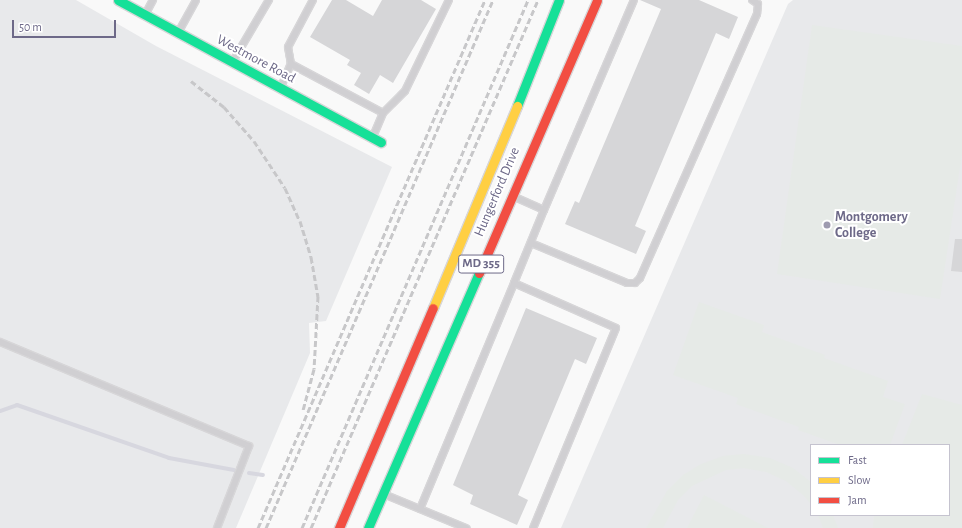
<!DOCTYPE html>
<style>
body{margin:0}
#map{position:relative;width:962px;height:528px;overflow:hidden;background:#f9f9f9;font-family:"Alegreya Sans",sans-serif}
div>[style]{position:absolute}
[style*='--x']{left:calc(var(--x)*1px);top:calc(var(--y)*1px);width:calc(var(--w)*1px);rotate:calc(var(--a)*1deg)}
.built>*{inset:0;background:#e8e9eb}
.green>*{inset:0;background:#e6eae7}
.stream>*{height:4px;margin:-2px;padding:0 2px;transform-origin:2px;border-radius:2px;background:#d7d7df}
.building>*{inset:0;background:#d6d6d8}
.roads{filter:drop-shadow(1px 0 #d7d6d8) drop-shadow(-1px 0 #d7d6d8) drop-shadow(0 1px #d7d6d8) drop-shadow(0 -1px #d7d6d8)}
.lane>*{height:6px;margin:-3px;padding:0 3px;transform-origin:3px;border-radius:3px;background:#d0cfd2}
.fast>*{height:9px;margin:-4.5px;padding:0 4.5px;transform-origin:4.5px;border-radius:4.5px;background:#16e098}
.slow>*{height:9px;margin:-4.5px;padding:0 4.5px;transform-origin:4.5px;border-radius:4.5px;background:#ffcf43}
.jam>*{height:9px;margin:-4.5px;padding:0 4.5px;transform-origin:4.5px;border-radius:4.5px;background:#f24e42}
.rail>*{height:3px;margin-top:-1.5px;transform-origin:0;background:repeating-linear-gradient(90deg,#c7c7c9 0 6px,transparent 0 9px)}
.dots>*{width:11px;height:11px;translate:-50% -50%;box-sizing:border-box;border:2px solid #fff;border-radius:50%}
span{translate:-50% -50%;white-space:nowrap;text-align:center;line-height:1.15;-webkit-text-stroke:4px #fff;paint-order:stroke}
.shield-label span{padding:1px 3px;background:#fff;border:1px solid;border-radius:3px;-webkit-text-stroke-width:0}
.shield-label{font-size:13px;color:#6d6988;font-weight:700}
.street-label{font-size:14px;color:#6d6988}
.poi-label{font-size:14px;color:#6d6988;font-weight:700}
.left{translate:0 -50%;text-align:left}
.legend{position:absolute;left:810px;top:444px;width:140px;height:72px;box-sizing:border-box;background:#fff;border:1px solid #c5c3cf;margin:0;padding:5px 7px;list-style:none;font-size:12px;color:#6d6988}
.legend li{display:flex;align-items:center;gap:8px;height:20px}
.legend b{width:20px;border:1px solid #c5c3cf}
.scale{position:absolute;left:12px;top:20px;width:104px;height:18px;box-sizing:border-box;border:2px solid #6d6988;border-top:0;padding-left:5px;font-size:12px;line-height:14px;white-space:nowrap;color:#6d6988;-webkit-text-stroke:3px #fff;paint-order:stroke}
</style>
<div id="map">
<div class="built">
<i style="clip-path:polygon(0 0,76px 0,156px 46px,392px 167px,326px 321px,309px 323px,310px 353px,236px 528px,0 528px)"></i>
<i style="clip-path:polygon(evenodd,793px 0,962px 0,962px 528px,561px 528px,788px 4px,793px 0,811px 445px,949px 445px,949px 515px,811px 515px,811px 445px)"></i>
</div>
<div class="green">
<i style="clip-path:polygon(812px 25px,962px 46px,962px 154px,940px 299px,777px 274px)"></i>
<i style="clip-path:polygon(699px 302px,764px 325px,762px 332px,825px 355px,824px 358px,888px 381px,883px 397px,905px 404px,890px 445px,840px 445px,798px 430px,799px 427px,736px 404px,738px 398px,673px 375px)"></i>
<i style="clip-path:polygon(922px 394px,962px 405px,962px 528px,873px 528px,874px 515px,949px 515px,949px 445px,902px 445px)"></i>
<i style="clip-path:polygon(744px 454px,770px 458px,793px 468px,811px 482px,811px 504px,803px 495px,786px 481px,766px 472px,744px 468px,726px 470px,692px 486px,678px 500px,663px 528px,646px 528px,667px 491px,683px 475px,701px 464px,723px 456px)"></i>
<i style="clip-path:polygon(704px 495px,768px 528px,687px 528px)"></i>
<i style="clip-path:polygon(818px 515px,833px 515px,838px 528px,823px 528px)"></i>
</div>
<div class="stream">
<i style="--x:0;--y:411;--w:18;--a:-19"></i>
<i style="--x:17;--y:405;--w:161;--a:19.2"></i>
<i style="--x:169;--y:458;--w:66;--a:10.5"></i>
<i style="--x:249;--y:473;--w:14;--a:8"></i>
</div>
<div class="building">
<i style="clip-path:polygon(332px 0,346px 0,373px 16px,382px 0,421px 0,436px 9px,393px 83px,380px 75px,369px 94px,354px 85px,361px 73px,347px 65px,350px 60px,310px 37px)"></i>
<i style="clip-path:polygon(640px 0,699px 0,738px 17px,729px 39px,716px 33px,635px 226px,646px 231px,636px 254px,565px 224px,575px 201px,579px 203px,661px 9px)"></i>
<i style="clip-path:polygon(955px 239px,962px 239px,962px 272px,951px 271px)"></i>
<i style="clip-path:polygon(526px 308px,597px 338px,586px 364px,575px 359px,518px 495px,528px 500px,517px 525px,470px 504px,473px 495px,453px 485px)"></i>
</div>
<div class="roads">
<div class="lane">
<i style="--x:146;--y:13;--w:15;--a:-62"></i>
<i style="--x:179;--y:31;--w:35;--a:-61"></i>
<i style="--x:233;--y:61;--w:71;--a:-59.5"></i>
<i style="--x:291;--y:64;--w:17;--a:-100"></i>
<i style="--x:288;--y:47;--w:53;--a:-62"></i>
<i style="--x:281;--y:87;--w:25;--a:-67"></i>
<i style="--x:291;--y:64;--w:104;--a:28"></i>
<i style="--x:383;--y:113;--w:25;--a:113"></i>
<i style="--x:383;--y:113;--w:31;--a:-45"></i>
<i style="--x:405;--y:91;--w:101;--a:-64.2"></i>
<i style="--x:544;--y:210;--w:228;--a:-66.8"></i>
<i style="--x:531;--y:243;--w:104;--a:22.6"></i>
<i style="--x:627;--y:283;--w:8;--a:0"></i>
<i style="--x:635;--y:283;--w:7;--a:-45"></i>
<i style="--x:640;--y:278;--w:289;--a:-66.1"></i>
<i style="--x:757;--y:14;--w:10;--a:-84"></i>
<i style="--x:758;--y:4;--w:7;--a:-146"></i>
<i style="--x:514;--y:283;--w:79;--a:-67.7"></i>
<i style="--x:544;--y:210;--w:32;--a:-156"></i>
<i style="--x:0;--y:342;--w:270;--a:22.7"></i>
<i style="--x:249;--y:446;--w:88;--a:111.3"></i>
<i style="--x:386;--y:495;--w:87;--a:22.4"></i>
<i style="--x:420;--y:509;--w:245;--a:-67.4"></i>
<i style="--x:514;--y:283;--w:111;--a:23.8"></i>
<i style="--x:616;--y:328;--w:217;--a:112.5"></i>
</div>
<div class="fast">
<i style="--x:118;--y:0;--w:299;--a:28.4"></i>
<i style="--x:517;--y:106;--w:114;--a:-68.4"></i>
<i style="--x:368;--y:528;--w:278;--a:-66.5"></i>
</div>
<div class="slow">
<i style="--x:433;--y:308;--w:219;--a:-67.4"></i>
</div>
<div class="jam">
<i style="--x:479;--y:273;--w:297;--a:-66.6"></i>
<i style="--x:339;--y:528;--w:239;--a:-66.9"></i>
</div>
</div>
<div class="rail">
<i style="--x:191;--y:81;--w:42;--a:38.2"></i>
<i style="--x:224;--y:107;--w:45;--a:48.6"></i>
<i style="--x:254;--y:141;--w:56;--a:56.6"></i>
<i style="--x:285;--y:188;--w:36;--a:66"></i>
<i style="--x:300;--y:221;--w:38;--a:73"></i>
<i style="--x:311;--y:257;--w:40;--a:80"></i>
<i style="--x:318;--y:296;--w:73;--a:93.1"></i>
<i style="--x:314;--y:369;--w:42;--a:105"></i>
<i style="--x:258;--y:528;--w:575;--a:-66.74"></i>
<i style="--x:266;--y:528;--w:575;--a:-66.74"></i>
<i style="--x:302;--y:528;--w:574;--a:-66.83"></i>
<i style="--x:311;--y:528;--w:575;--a:-66.74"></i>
</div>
<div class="dots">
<i style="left:827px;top:225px;background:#9e9bb0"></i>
</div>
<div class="shield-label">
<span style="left:481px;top:264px">MD 355</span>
</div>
<div class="street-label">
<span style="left:256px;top:59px;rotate:28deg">Westmore Road</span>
<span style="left:497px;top:192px;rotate:-67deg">Hungerford Drive</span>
</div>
<div class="poi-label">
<span class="left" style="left:835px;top:225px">Montgomery<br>College</span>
</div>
<ul class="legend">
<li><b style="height:5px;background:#16e098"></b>Fast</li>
<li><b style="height:5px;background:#ffcf43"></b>Slow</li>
<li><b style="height:5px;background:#f24e42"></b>Jam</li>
</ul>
<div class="scale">50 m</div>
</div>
